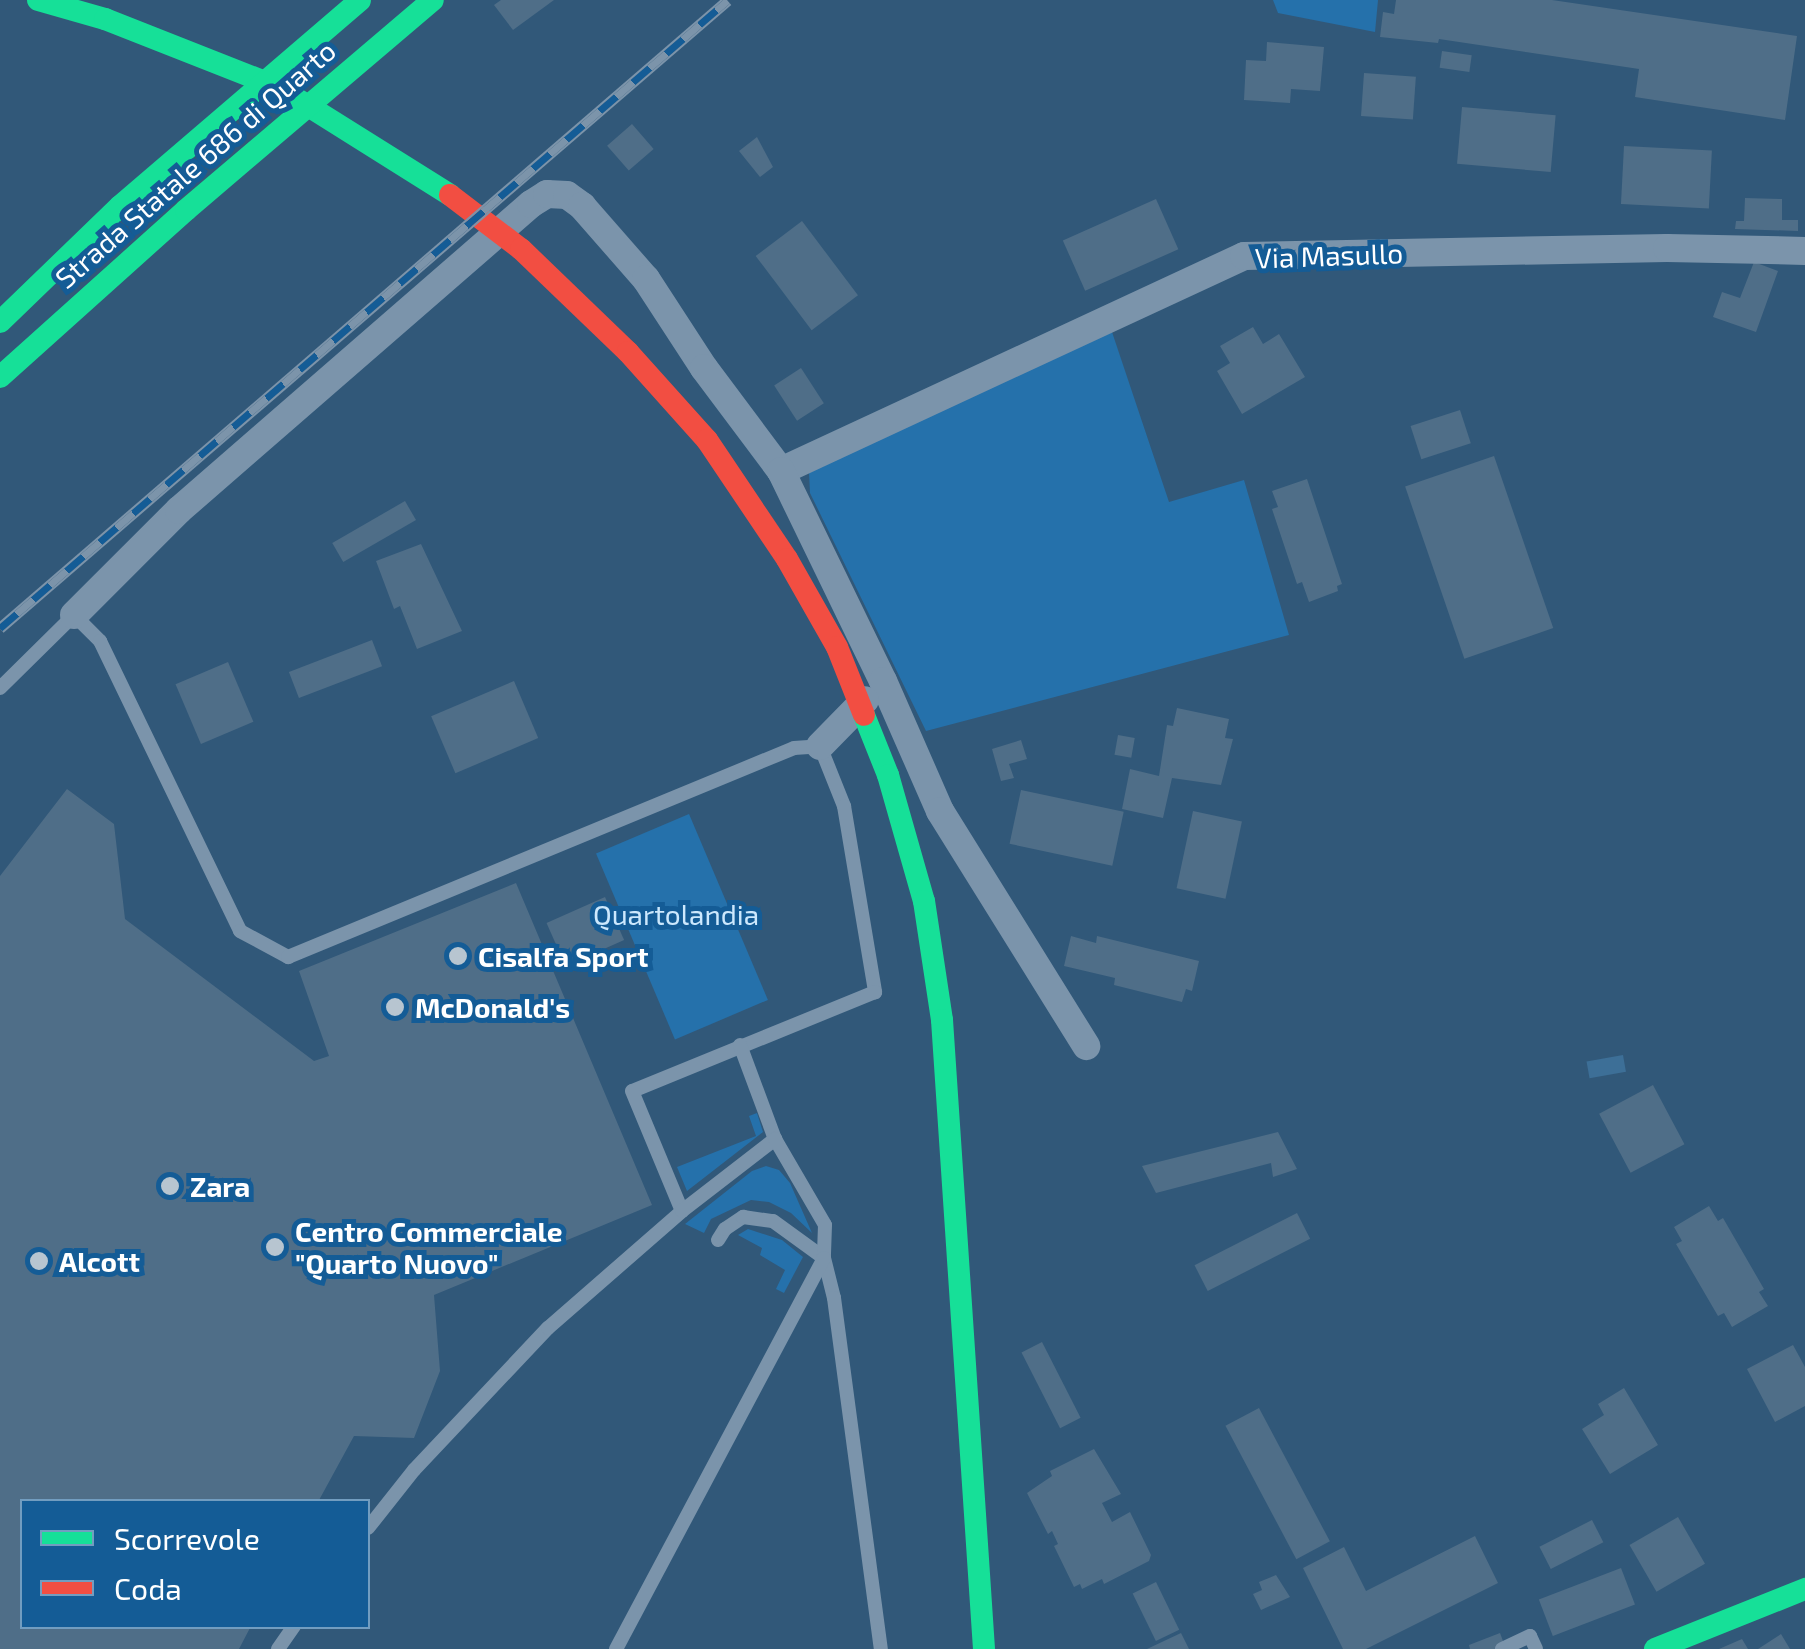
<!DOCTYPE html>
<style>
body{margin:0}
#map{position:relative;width:1805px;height:1649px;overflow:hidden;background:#315879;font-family:"Exo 2",sans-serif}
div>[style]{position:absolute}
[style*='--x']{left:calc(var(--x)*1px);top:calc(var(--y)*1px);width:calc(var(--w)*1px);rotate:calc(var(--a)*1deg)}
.green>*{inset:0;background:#2571ab;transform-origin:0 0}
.water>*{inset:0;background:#3d6f97;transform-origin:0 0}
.building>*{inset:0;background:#4f6e88;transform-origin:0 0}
.lane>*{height:14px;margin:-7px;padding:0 7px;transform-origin:7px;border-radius:7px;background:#7b94ab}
.street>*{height:28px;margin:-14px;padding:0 14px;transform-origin:14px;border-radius:14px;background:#7b94ab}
.fast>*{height:22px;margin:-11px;padding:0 11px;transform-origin:11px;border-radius:11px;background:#16e098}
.jam>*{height:22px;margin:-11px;padding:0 11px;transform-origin:11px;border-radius:11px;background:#f24e42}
.rail>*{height:11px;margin-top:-5.5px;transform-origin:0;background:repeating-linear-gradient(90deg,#145c96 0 22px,#7c94aa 0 44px);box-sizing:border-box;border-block:2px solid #7c94aa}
.dots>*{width:28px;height:28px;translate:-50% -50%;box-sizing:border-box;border:5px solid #145c96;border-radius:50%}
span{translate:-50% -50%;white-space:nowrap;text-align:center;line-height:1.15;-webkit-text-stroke:10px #145c96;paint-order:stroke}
.street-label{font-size:28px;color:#fff}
.park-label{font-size:28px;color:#cce8fd}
.poi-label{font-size:28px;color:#fff;font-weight:700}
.left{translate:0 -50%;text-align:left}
.legend{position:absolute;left:20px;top:1499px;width:350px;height:130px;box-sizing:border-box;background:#145c96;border:2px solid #729dc0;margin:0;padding:12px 18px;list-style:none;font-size:30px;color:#fff}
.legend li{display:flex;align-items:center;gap:20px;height:50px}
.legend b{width:50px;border:2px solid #729dc0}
</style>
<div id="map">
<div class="green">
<i style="clip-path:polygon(1273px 0,1378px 0,1375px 32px,1278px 13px)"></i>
<i style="clip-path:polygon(1112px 332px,1169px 502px,1244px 480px,1289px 635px,926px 731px,810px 493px,809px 472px)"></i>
<i style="left:689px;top:814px;width:202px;height:101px;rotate:67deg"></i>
<i style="clip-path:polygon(757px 1113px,763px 1132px,687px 1191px,677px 1167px,756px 1136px,749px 1116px)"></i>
<i style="clip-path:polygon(766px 1166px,779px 1170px,790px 1183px,812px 1233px,791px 1213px,769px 1202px,751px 1200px,711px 1219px,704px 1233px,685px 1224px,752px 1171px)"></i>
<i style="clip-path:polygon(748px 1229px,782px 1240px,803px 1257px,784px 1293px,776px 1289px,785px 1270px,760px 1255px,762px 1248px,738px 1235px)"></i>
</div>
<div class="water">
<i style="left:1623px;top:1055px;width:17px;height:37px;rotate:80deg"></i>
</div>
<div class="building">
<i style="clip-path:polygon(501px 0,554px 0,513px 30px,494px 5px)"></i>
<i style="clip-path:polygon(1396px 0,1552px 0,1797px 36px,1785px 120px,1635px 97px,1639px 69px,1439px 39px,1438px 43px,1380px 37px,1383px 12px,1394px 14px)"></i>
<i style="clip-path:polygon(1267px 42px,1324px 47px,1320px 91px,1291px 89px,1290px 103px,1244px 100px,1246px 60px,1266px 61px)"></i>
<i style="left:1442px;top:51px;width:30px;height:17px;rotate:8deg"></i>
<i style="left:1364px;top:73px;width:52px;height:43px;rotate:4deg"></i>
<i style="left:1462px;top:107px;width:94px;height:57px;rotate:5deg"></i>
<i style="left:632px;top:124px;width:33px;height:33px;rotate:49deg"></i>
<i style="clip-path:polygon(757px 137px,773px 167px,760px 177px,739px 151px)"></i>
<i style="left:1624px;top:146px;width:88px;height:58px;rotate:3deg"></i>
<i style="clip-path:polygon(1745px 198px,1782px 199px,1782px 220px,1798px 220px,1798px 231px,1735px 229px,1736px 221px,1744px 221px)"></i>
<i style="left:1156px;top:199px;width:55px;height:102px;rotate:66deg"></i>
<i style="left:802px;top:221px;width:93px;height:58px;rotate:53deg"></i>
<i style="clip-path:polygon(1754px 262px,1778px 271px,1756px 332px,1713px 317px,1722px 292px,1740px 298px)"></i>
<i style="clip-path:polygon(1253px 327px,1263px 344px,1279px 334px,1305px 377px,1242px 414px,1217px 371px,1230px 363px,1220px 346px)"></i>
<i style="left:801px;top:368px;width:42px;height:32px;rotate:57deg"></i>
<i style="left:1460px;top:410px;width:35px;height:52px;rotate:72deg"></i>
<i style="left:1494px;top:456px;width:182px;height:94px;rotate:71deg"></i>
<i style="clip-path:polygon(1307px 479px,1342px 584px,1337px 586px,1338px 591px,1309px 602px,1302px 582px,1297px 584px,1272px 509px,1278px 507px,1272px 491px)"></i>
<i style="left:405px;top:501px;width:22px;height:84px;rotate:60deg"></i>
<i style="clip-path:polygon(421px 544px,462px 631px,417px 649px,400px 606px,394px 609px,376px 561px)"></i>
<i style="left:372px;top:640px;width:28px;height:89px;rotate:69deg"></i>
<i style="left:228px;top:662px;width:65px;height:57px;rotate:67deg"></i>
<i style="left:514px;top:681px;width:62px;height:90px;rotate:67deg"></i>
<i style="clip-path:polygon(1177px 708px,1229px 719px,1225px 738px,1233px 739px,1221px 785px,1172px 778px,1163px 818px,1122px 809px,1130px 769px,1159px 776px,1167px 725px,1173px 726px)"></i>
<i style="left:1118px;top:735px;width:17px;height:20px;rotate:10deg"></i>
<i style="clip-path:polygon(1021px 740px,1027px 759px,1009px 764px,1014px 778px,1001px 781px,992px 749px)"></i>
<i style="clip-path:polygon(67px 789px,114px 824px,125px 919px,314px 1061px,329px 1056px,299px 971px,516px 883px,652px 1205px,434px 1295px,440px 1371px,414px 1438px,354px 1436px,318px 1502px,22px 1502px,22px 1626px,251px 1626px,239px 1649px,0 1649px,0 876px)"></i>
<i style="left:1021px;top:790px;width:105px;height:55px;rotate:12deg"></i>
<i style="left:1193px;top:811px;width:50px;height:79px;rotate:12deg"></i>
<i style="left:605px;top:897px;width:47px;height:64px;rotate:66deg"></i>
<i style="clip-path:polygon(1071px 936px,1096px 943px,1097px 936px,1199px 961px,1192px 991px,1186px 989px,1182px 1002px,1114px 985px,1115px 978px,1064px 966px)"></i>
<i style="left:1653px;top:1085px;width:67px;height:61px;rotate:62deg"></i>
<i style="clip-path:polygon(1278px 1132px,1297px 1169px,1273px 1177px,1271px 1163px,1156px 1193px,1142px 1166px)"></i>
<i style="clip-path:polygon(1709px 1206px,1718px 1221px,1723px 1218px,1764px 1289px,1759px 1292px,1768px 1306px,1732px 1327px,1724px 1313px,1718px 1316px,1676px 1244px,1682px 1241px,1674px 1227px)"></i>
<i style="left:1297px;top:1213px;width:29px;height:115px;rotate:63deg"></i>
<i style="left:1042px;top:1342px;width:85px;height:23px;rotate:63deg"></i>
<i style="clip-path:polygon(1793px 1345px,1805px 1367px,1805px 1406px,1775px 1422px,1747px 1369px)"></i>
<i style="clip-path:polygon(1624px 1388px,1658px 1445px,1610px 1474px,1582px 1429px,1604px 1415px,1598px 1404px)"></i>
<i style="left:1259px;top:1408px;width:151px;height:38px;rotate:62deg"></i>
<i style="clip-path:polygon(1094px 1449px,1121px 1494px,1102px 1503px,1112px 1522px,1130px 1512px,1151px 1555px,1149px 1561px,1104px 1584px,1102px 1579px,1082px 1589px,1080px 1584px,1074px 1587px,1054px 1546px,1058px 1544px,1052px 1531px,1048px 1534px,1027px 1493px,1052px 1476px,1050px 1471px)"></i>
<i style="left:1678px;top:1517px;width:54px;height:56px;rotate:60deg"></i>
<i style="left:1592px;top:1520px;width:25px;height:59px;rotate:63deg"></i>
<i style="clip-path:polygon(1475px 1536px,1498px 1583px,1366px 1649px,1343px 1649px,1303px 1568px,1344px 1547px,1366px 1591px)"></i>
<i style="left:1621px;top:1568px;width:39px;height:88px;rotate:69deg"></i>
<i style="clip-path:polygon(1276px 1575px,1290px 1597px,1261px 1610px,1253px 1594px,1262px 1590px,1259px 1582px)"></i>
<i style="left:1156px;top:1582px;width:53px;height:26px;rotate:64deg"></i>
<i style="clip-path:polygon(1181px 1633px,1189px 1649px,1147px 1649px)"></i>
<i style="clip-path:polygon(1500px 1633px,1506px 1649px,1470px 1649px,1469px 1645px)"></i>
<i style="clip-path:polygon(1781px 1634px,1790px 1649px,1758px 1649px)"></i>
<i style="clip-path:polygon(1742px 1639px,1748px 1649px,1719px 1649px)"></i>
</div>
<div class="lane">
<i style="--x:0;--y:688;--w:104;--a:-44.6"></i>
<i style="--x:74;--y:615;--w:37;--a:45"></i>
<i style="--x:100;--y:641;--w:322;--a:64.2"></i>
<i style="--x:240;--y:931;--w:55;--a:28.4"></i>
<i style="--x:288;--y:957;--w:547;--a:-22.44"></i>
<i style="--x:794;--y:748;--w:26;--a:-4"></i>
<i style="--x:820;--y:746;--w:65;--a:68.2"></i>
<i style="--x:844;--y:806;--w:189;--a:80.5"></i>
<i style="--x:875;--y:992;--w:262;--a:157.8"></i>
<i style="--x:632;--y:1091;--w:130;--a:67.4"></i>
<i style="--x:740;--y:1045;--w:100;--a:69.6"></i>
<i style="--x:718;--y:1240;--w:13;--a:-58"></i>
<i style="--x:725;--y:1229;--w:22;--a:-34"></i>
<i style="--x:743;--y:1217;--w:30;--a:8"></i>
<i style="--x:773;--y:1221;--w:63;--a:36"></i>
<i style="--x:824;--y:1258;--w:41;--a:76"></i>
<i style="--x:834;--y:1298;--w:354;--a:82.4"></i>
<i style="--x:368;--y:1528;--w:74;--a:-51.6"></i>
<i style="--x:414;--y:1470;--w:195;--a:-46.7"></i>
<i style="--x:548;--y:1328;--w:178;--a:-41.1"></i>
<i style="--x:682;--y:1211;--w:118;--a:-37.7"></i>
<i style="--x:775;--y:1139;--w:99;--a:59.8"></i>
<i style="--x:825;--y:1225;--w:33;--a:92"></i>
<i style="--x:824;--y:1258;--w:443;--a:118"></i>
<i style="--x:278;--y:1649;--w:28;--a:-55"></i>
<i style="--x:1502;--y:1649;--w:31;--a:-25"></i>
<i style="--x:1530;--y:1636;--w:14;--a:65"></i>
</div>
<div class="street">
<i style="--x:781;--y:471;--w:510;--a:-24.91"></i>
<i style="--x:1244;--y:256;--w:423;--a:-1.1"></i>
<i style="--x:1667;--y:248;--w:138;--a:1.2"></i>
<i style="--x:74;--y:615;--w:148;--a:-45"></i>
<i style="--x:179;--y:510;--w:466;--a:-41"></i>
<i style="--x:531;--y:204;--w:19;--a:-32"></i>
<i style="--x:547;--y:194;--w:20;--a:3"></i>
<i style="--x:567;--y:195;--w:19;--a:36"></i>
<i style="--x:582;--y:206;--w:97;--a:48.8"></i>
<i style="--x:646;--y:279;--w:106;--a:56.9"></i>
<i style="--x:704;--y:368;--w:129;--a:53.2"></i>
<i style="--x:781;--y:471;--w:233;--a:64.1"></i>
<i style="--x:883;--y:681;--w:142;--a:66.3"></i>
<i style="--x:940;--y:811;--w:277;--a:58.1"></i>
<i style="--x:820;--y:746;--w:64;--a:-45.6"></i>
</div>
<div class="fast">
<i style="--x:38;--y:0;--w:70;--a:15.8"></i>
<i style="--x:105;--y:19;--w:186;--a:21.5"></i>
<i style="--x:278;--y:87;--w:203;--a:32.1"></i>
<i style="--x:0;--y:322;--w:167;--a:-44"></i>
<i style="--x:120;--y:206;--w:316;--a:-40.6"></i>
<i style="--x:0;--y:377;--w:250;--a:-41.9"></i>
<i style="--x:186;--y:210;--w:324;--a:-40.4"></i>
<i style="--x:864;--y:715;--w:65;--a:68.2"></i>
<i style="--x:888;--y:775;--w:131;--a:74.1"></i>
<i style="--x:924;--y:901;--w:120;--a:81.4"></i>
<i style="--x:942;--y:1020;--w:630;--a:86.18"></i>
<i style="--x:1655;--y:1649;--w:162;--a:-21.8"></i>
</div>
<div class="jam">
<i style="--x:450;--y:195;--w:89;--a:37.3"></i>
<i style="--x:521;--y:249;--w:149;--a:43.9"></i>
<i style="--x:628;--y:352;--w:118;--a:48.1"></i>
<i style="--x:707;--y:440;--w:143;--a:56.1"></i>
<i style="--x:787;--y:559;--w:101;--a:60.4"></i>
<i style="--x:837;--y:647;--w:73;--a:68.3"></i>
</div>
<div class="rail">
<i style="--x:0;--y:628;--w:961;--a:-40.78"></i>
</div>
<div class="dots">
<i style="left:458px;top:956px;background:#b7c5d0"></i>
<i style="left:395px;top:1007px;background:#b7c5d0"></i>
<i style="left:170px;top:1186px;background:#b7c5d0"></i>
<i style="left:275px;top:1247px;background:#b7c5d0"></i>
<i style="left:39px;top:1261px;background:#b7c5d0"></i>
</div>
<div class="street-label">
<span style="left:195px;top:164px;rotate:-41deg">Strada Statale 686 di Quarto</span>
<span style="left:1329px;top:255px;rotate:-2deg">Via Masullo</span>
</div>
<div class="park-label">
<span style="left:676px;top:914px">Quartolandia</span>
</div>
<div class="poi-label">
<span class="left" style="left:478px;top:956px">Cisalfa Sport</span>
<span class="left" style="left:415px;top:1007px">McDonald's</span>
<span class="left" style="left:190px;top:1186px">Zara</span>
<span class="left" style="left:295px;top:1247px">Centro Commerciale<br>"Quarto Nuovo"</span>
<span class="left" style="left:59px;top:1261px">Alcott</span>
</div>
<ul class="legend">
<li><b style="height:12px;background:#16e098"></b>Scorrevole</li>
<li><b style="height:12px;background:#f24e42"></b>Coda</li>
</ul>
</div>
